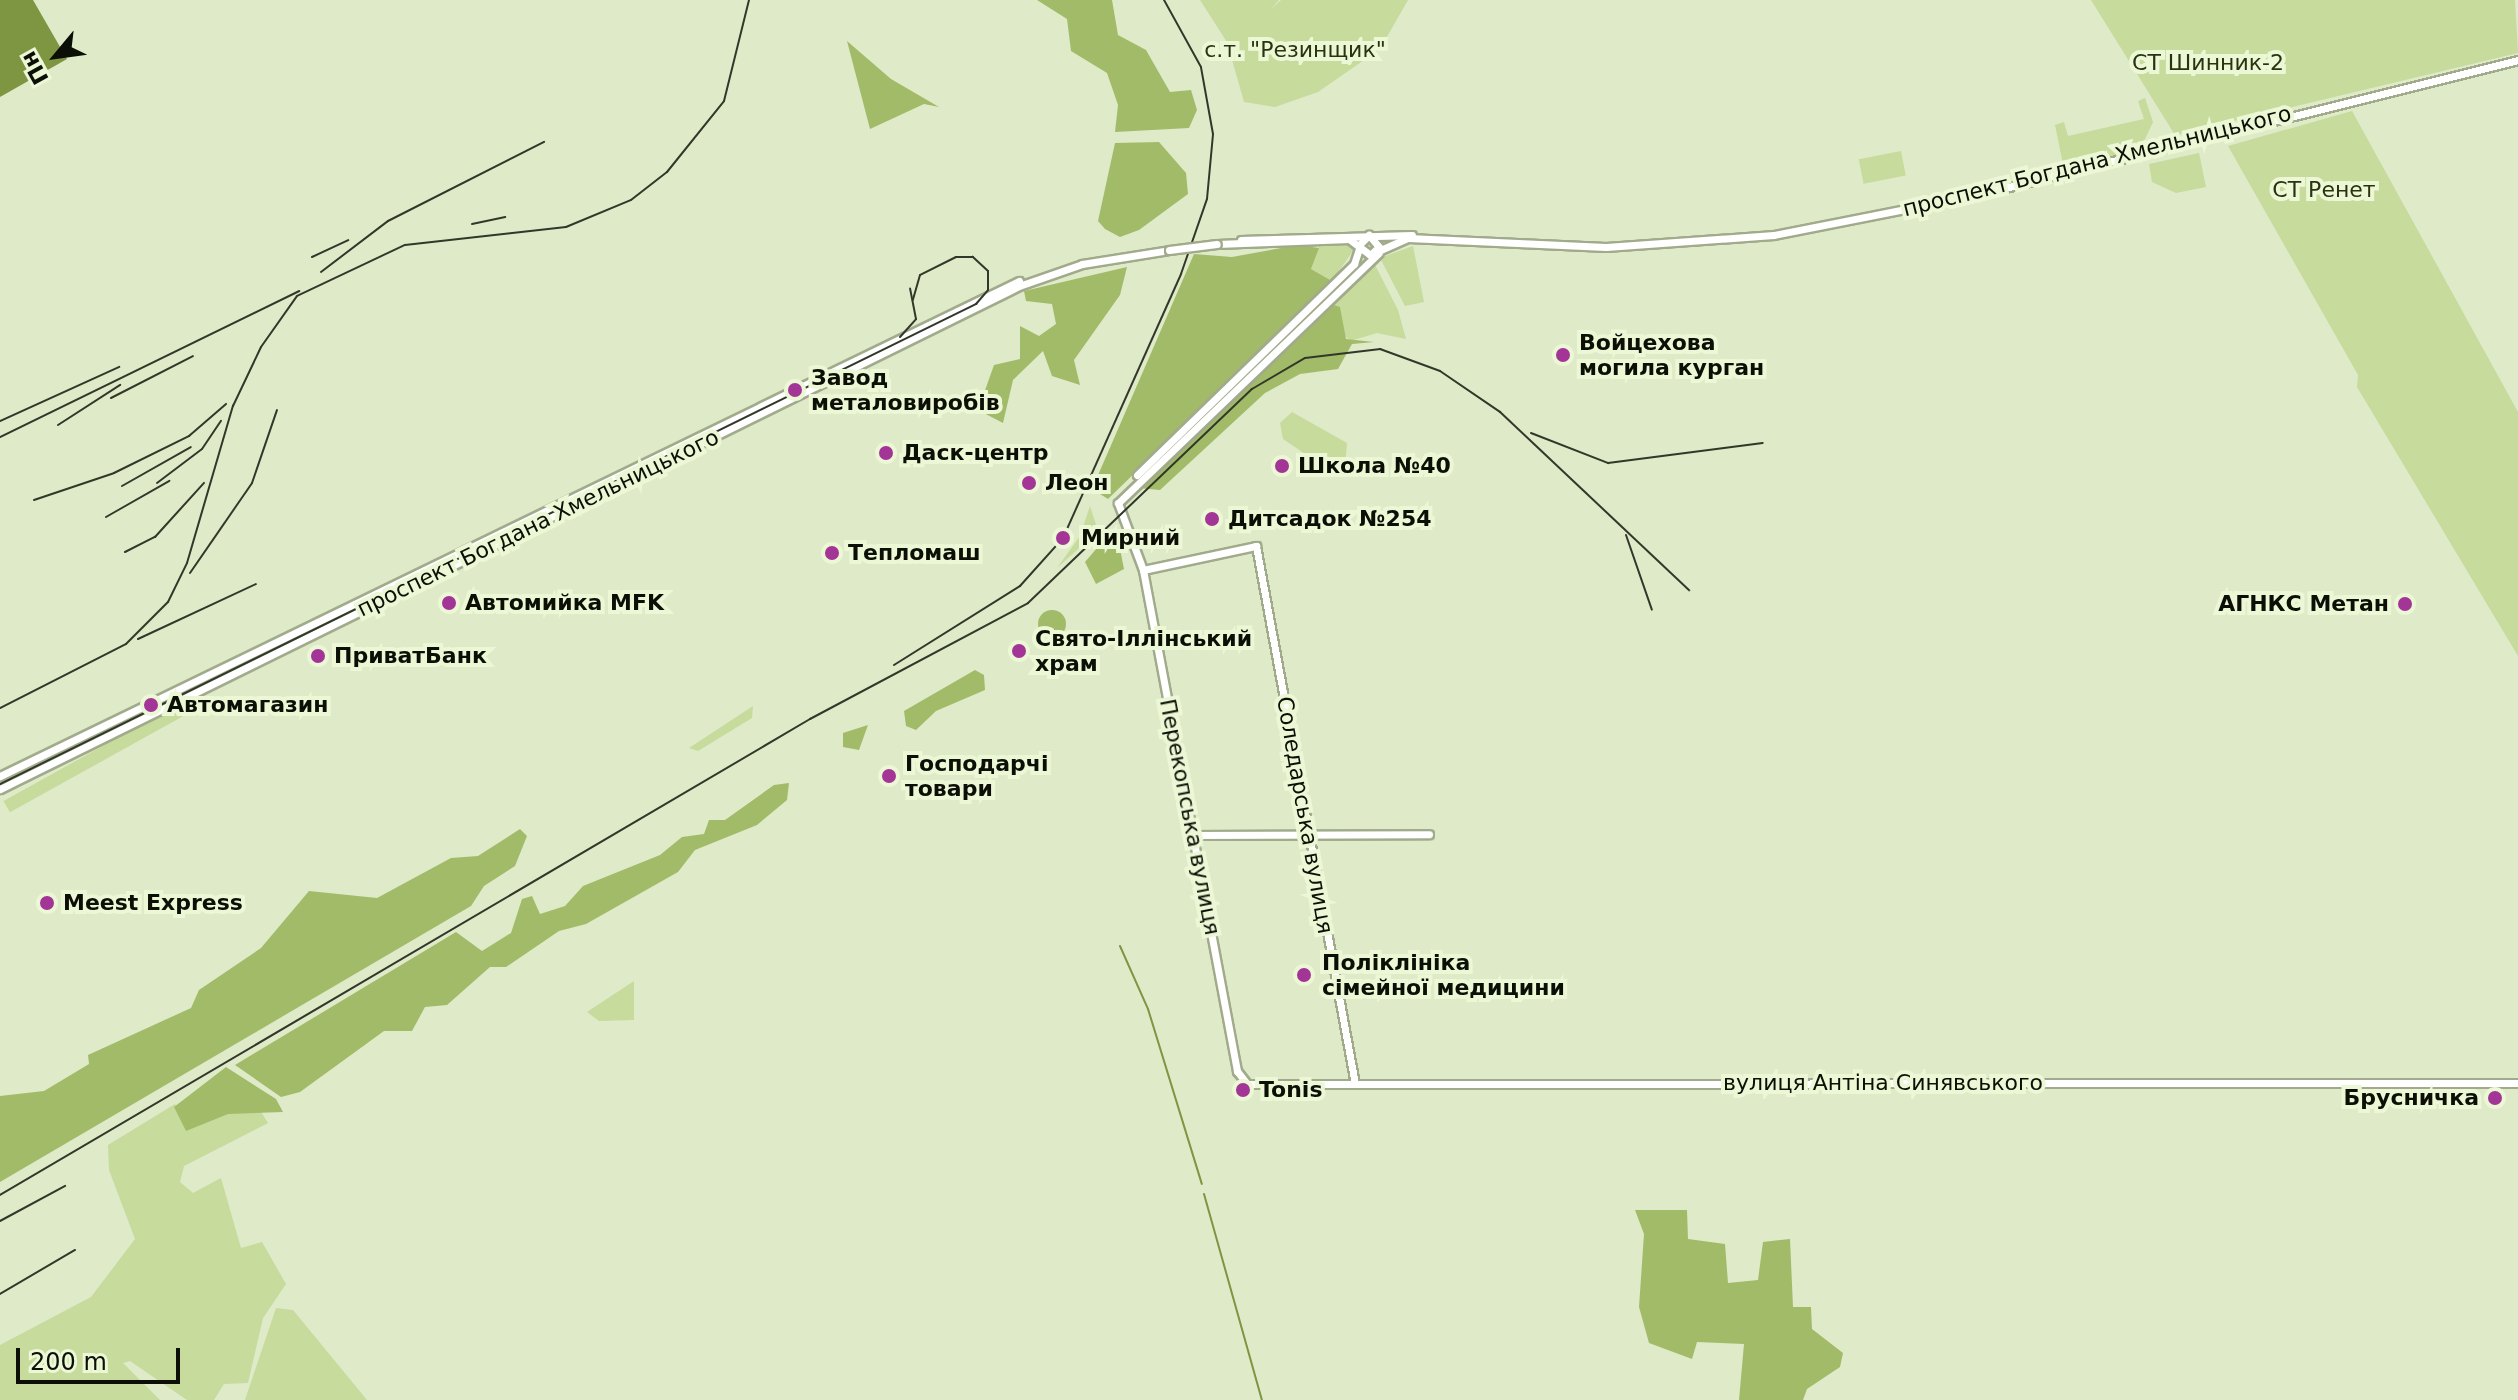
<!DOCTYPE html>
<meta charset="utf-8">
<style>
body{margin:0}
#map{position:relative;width:2518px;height:1400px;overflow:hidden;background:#dfeac9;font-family:"DejaVu Sans",sans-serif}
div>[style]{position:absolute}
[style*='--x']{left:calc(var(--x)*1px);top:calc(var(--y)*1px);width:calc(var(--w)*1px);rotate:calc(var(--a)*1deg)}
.green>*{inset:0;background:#c6db9c;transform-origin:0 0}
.forest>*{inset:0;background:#a2bb68}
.round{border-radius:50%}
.water>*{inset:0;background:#7e9542}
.stream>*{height:2px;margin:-1px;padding:0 1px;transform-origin:1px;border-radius:1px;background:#7e9542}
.roads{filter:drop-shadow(2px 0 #a1ab8c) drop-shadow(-2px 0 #a1ab8c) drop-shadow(0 2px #a1ab8c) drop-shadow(0 -2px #a1ab8c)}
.secondary>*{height:7px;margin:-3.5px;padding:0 3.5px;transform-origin:3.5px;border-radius:3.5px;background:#fff}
.tram>*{height:2px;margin:-1px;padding:0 1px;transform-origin:1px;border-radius:1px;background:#323829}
.rail>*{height:2px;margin:-1px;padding:0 1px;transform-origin:1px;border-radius:1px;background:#323829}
.bridges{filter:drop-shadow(2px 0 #a1ab8c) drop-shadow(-2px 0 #a1ab8c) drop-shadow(0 2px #a1ab8c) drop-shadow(0 -2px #a1ab8c)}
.secondary-bridge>*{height:7px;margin:-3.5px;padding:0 3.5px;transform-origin:3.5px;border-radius:3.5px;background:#fff}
.dots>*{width:22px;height:22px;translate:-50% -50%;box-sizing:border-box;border:4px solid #ecf7d6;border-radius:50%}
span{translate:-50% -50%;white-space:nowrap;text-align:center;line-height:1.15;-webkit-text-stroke:8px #ecf7d6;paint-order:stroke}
.park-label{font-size:22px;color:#293310}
.street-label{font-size:22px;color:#0b0f05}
.poi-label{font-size:22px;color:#0b0f05;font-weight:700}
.left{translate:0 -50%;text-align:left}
.right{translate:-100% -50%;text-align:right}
.north{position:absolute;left:16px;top:16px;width:80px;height:80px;-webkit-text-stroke:6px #ecf7d6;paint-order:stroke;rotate:241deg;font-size:22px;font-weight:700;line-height:32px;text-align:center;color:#0b0f05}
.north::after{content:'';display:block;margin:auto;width:28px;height:36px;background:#0b0f05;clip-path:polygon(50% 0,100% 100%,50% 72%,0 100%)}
.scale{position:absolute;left:16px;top:1348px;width:164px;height:36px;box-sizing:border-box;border:4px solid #0b0f05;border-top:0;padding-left:10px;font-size:24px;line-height:28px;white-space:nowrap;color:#0b0f05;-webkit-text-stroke:6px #ecf7d6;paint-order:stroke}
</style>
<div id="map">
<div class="green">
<i style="clip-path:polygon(1200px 0,1279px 0,1271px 9px,1281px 0,1408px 0,1380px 49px,1318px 92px,1275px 107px,1244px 102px,1227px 42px)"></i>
<i style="clip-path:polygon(2091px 0,2515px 0,2518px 53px,2175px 135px)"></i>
<i style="clip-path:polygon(2145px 98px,2153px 122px,2139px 152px,2064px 169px,2055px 125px,2064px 122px,2068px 136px,2144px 119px,2138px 101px)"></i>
<i style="clip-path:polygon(2352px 111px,2518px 412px,2518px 656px,2357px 387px,2358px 375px,2228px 146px)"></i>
<i style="left:1901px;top:151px;width:25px;height:43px;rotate:79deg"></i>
<i style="clip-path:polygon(2199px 153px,2206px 187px,2176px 193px,2152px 182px,2149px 164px)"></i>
<i style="clip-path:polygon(1321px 241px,1349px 241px,1355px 248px,1332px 281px,1311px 269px)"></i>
<i style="clip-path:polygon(1413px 246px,1424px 302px,1405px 306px,1380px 258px)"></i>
<i style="clip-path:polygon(1373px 261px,1398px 310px,1406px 339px,1377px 333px,1350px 341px,1343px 334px,1331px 304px)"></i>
<i style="clip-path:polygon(1292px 412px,1347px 443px,1345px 466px,1329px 470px,1283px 439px,1280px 423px)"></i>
<i style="clip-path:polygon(1090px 506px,1098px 531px,1057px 568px,1080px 536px)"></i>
<i style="left:182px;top:702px;width:13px;height:204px;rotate:61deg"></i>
<i style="clip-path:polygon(753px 706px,752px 718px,698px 751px,689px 748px)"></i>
<i style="clip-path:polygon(634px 981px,634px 1020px,599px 1021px,587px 1012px)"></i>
<i style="clip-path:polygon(175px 1104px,189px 1129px,238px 1104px,258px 1107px,268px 1123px,184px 1166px,180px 1182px,193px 1193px,221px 1178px,241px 1248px,262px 1242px,286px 1284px,263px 1318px,248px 1383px,224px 1384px,214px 1400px,187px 1400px,130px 1361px,123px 1363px,160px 1400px,0 1400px,0 1345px,91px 1297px,135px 1239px,109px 1170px,108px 1145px)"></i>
<i style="clip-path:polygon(276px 1308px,293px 1310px,367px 1400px,245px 1400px)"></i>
</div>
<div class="forest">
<i style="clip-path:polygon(1037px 0,1112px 0,1118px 35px,1146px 50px,1170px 92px,1191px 90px,1197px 110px,1189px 128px,1115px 132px,1118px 105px,1107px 73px,1071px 51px,1067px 19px)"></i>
<i style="clip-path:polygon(847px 41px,891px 79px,939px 107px,924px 104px,870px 129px)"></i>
<i style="clip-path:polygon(1159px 142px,1186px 173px,1188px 194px,1139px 230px,1120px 237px,1105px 229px,1098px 221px,1115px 143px)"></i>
<i style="clip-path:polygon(1298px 245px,1319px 248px,1311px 269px,1332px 281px,1108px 499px,1092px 489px,1194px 254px,1232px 257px)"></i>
<i style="clip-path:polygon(1127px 267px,1120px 295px,1074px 360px,1080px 385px,1052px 376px,1043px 351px,1013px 380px,1003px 423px,978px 410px,994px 365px,1020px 359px,1020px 326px,1039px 336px,1056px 324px,1052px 304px,1026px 301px,1024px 291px)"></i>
<i style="clip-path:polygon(1331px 304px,1340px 307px,1346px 339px,1374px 342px,1352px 344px,1338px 369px,1300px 374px,1265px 393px,1160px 490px,1138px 488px)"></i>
<i style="clip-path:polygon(1109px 534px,1118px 539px,1124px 569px,1096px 584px,1085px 562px)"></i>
<i class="round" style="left:1038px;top:610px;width:28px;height:28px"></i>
<i style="clip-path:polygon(975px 670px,984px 675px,985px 690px,936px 711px,916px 730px,906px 726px,904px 711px)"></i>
<i style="clip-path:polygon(868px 725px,859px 750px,843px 747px,843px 733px)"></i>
<i style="clip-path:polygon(789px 783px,787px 800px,757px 825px,695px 850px,678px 872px,586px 924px,559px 931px,506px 967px,490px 967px,447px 1005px,425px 1007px,412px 1031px,384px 1031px,300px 1092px,281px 1097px,235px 1065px,456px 932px,482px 951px,511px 933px,522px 899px,532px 896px,540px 914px,565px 906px,583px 886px,660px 855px,682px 837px,704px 834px,709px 820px,725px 820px,774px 785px)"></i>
<i style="clip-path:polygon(520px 829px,527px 836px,515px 866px,484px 886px,471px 906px,0 1182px,0 1096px,44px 1091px,89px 1064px,88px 1055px,191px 1008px,199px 990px,261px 948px,309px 891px,377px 898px,451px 858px,478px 856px)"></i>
<i style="clip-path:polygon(226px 1067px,276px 1099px,283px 1112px,228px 1114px,186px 1131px,174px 1107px)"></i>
<i style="clip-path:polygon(1635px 1210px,1687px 1210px,1688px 1239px,1725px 1244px,1728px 1283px,1758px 1280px,1763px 1242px,1790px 1239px,1793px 1307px,1811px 1307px,1812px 1329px,1843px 1353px,1840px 1367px,1807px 1389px,1803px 1400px,1739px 1400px,1744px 1344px,1697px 1342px,1692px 1359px,1649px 1343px,1639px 1307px,1644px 1234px)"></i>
</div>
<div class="water">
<i style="clip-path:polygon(0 0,33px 0,67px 59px,0 97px)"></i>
</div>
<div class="stream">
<i style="--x:1120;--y:946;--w:69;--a:66"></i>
<i style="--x:1148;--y:1009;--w:183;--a:72.9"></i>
<i style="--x:1204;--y:1194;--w:214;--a:74.3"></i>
</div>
<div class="roads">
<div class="secondary">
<i style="--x:1241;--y:240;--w:171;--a:-1.7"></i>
<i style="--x:1217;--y:244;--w:132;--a:-2.2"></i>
<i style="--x:1349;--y:239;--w:26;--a:37"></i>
<i style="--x:1370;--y:255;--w:12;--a:-42"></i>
<i style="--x:1379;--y:247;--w:16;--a:-130"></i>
<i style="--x:1369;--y:235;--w:14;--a:135"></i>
<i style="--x:1376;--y:252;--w:35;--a:-24"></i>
<i style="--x:1408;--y:238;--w:198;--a:2.6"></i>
<i style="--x:1606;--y:247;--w:168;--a:-4.1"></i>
<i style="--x:1774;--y:235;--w:211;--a:-11.2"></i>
<i style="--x:1981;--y:194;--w:553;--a:-14.01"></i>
<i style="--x:1137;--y:475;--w:303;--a:-44.2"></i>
<i style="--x:1354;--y:264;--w:16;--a:-72"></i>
<i style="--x:1118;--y:503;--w:72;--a:69.5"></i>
<i style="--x:1143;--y:570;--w:510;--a:79.37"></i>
<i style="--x:1237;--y:1071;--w:16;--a:52"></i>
<i style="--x:1247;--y:1084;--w:1271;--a:-0.05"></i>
<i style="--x:1118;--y:503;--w:361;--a:-43.8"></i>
<i style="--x:1143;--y:570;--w:116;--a:-12"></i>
<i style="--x:1256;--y:546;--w:547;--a:79.57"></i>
<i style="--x:0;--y:776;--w:1133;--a:-25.91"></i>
<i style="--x:0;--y:789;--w:1136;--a:-26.27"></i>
<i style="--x:1019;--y:286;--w:67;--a:-19.2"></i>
<i style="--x:1082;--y:264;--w:88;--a:-9.1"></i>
<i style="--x:1193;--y:835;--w:236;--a:-0.2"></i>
</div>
</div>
<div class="tram">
<i style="--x:900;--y:337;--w:24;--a:-48"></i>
<i style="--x:916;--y:319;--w:31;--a:-101"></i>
<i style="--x:0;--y:784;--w:1088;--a:-26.19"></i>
<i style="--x:976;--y:304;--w:18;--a:-49"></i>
<i style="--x:988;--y:290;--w:19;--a:-90"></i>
<i style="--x:988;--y:271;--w:21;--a:-137"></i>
<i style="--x:973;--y:257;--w:17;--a:180"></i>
<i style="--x:956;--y:257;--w:40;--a:153.4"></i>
<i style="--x:920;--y:275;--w:26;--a:106"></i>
</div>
<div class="rail">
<i style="--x:472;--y:224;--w:34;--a:-12"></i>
<i style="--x:312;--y:257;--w:40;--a:-25"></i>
<i style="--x:321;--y:272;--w:84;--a:-37.3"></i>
<i style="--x:388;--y:221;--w:175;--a:-26.9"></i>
<i style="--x:111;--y:398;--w:92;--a:-27.1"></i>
<i style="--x:0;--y:421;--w:131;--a:-24.4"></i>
<i style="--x:58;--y:425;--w:74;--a:-32.8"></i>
<i style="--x:1531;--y:433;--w:83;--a:21.3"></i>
<i style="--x:1608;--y:463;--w:156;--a:-7.4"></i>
<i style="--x:0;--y:437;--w:333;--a:-26"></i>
<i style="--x:157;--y:483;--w:56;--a:-37.1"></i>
<i style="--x:202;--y:449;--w:34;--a:-56"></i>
<i style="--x:122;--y:486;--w:79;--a:-29.5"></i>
<i style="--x:34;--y:500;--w:84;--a:-18.6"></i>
<i style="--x:114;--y:473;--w:84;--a:-26.3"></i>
<i style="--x:189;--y:436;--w:49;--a:-40.9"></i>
<i style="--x:106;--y:517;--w:73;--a:-29.7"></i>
<i style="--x:1626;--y:535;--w:79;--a:70.9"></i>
<i style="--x:125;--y:552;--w:34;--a:-27"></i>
<i style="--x:155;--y:537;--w:73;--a:-47.8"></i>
<i style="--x:190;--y:573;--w:109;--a:-55.4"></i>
<i style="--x:252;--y:483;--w:77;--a:-71.1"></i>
<i style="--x:138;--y:639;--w:130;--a:-25"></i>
<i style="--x:894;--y:665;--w:149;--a:-32.1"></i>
<i style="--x:1020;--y:586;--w:64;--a:-48.1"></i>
<i style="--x:1063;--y:538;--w:289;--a:-65.9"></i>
<i style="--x:1181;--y:274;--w:79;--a:-70.9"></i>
<i style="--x:1207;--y:199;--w:65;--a:-84.7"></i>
<i style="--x:1213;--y:134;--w:68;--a:-100.2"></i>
<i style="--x:1201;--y:67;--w:77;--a:-118.9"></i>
<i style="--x:0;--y:708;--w:141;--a:-26.9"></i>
<i style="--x:126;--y:644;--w:59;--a:-45"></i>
<i style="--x:168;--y:602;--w:43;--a:-64"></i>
<i style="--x:187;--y:563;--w:164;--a:-73.7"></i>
<i style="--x:233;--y:406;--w:65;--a:-64.6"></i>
<i style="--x:261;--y:347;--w:62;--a:-54.8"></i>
<i style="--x:297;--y:296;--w:119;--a:-25.3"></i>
<i style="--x:405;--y:245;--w:162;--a:-6.4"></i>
<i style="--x:566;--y:227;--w:70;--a:-22.6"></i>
<i style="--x:631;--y:200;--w:46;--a:-37.9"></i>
<i style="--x:667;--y:172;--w:91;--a:-51.2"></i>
<i style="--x:724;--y:101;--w:104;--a:-76.1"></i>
<i style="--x:0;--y:1195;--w:940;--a:-30.44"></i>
<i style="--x:810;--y:719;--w:247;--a:-28"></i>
<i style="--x:1028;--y:603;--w:310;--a:-43.7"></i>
<i style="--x:1252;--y:389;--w:61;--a:-30.3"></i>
<i style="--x:1305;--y:358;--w:76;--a:-6.8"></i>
<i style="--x:1380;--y:349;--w:64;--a:20.1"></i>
<i style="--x:1440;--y:371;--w:73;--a:34.3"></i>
<i style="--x:1500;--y:412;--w:260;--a:43.3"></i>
<i style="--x:0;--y:1221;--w:74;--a:-28.3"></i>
<i style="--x:0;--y:1294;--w:87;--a:-30.4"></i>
</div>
<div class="bridges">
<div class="secondary-bridge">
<i style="--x:1169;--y:250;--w:48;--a:-7.1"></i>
</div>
</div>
<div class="dots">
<i style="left:1563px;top:355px;background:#a23595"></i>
<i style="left:795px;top:390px;background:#a23595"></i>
<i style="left:886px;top:453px;background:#a23595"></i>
<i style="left:1282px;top:466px;background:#a23595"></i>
<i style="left:1029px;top:483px;background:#a23595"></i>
<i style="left:1212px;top:519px;background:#a23595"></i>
<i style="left:1063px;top:538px;background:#a23595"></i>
<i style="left:832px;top:553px;background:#a23595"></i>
<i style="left:449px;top:603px;background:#a23595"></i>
<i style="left:2405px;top:604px;background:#a23595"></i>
<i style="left:1019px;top:651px;background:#a23595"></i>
<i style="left:318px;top:656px;background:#a23595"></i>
<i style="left:151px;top:705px;background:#a23595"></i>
<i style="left:889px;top:776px;background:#a23595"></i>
<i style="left:47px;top:903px;background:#a23595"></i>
<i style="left:1304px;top:975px;background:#a23595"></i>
<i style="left:1243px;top:1090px;background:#a23595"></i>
<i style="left:2495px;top:1098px;background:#a23595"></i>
</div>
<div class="park-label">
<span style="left:1295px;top:50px">с.т. "Резинщик"</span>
<span style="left:2208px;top:63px">СТ Шинник-2</span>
<span style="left:2324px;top:190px">СТ Ренет</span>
</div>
<div class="street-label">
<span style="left:2097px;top:161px;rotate:-14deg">проспект Богдана Хмельницького</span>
<span style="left:538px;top:523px;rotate:-26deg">проспект Богдана Хмельницького</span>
<span style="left:1305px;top:815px;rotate:80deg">Соледарська вулиця</span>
<span style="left:1190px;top:817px;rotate:79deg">Перекопська вулиця</span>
<span style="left:1883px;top:1083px">вулиця Антіна Синявського</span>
</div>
<div class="poi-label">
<span class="left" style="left:1579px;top:355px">Войцехова<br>могила курган</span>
<span class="left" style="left:811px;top:390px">Завод<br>металовиробів</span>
<span class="left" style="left:902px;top:453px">Даск-центр</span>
<span class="left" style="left:1298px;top:466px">Школа №40</span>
<span class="left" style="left:1045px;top:483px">Леон</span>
<span class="left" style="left:1228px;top:519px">Дитсадок №254</span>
<span class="left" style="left:1081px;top:538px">Мирний</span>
<span class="left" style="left:848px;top:553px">Тепломаш</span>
<span class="left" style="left:465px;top:603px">Автомийка MFK</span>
<span class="right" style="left:2389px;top:604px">АГНКС Метан</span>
<span class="left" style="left:1035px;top:651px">Свято-Іллінський<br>храм</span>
<span class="left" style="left:334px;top:656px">ПриватБанк</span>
<span class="left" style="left:167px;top:705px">Автомагазин</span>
<span class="left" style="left:905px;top:776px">Господарчі<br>товари</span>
<span class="left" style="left:63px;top:903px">Meest Express</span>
<span class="left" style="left:1322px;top:975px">Поліклініка<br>сімейної медицини</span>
<span class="left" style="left:1259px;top:1090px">Tonis</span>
<span class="right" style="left:2479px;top:1098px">Брусничка</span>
</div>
<div class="north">Пн</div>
<div class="scale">200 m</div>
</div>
